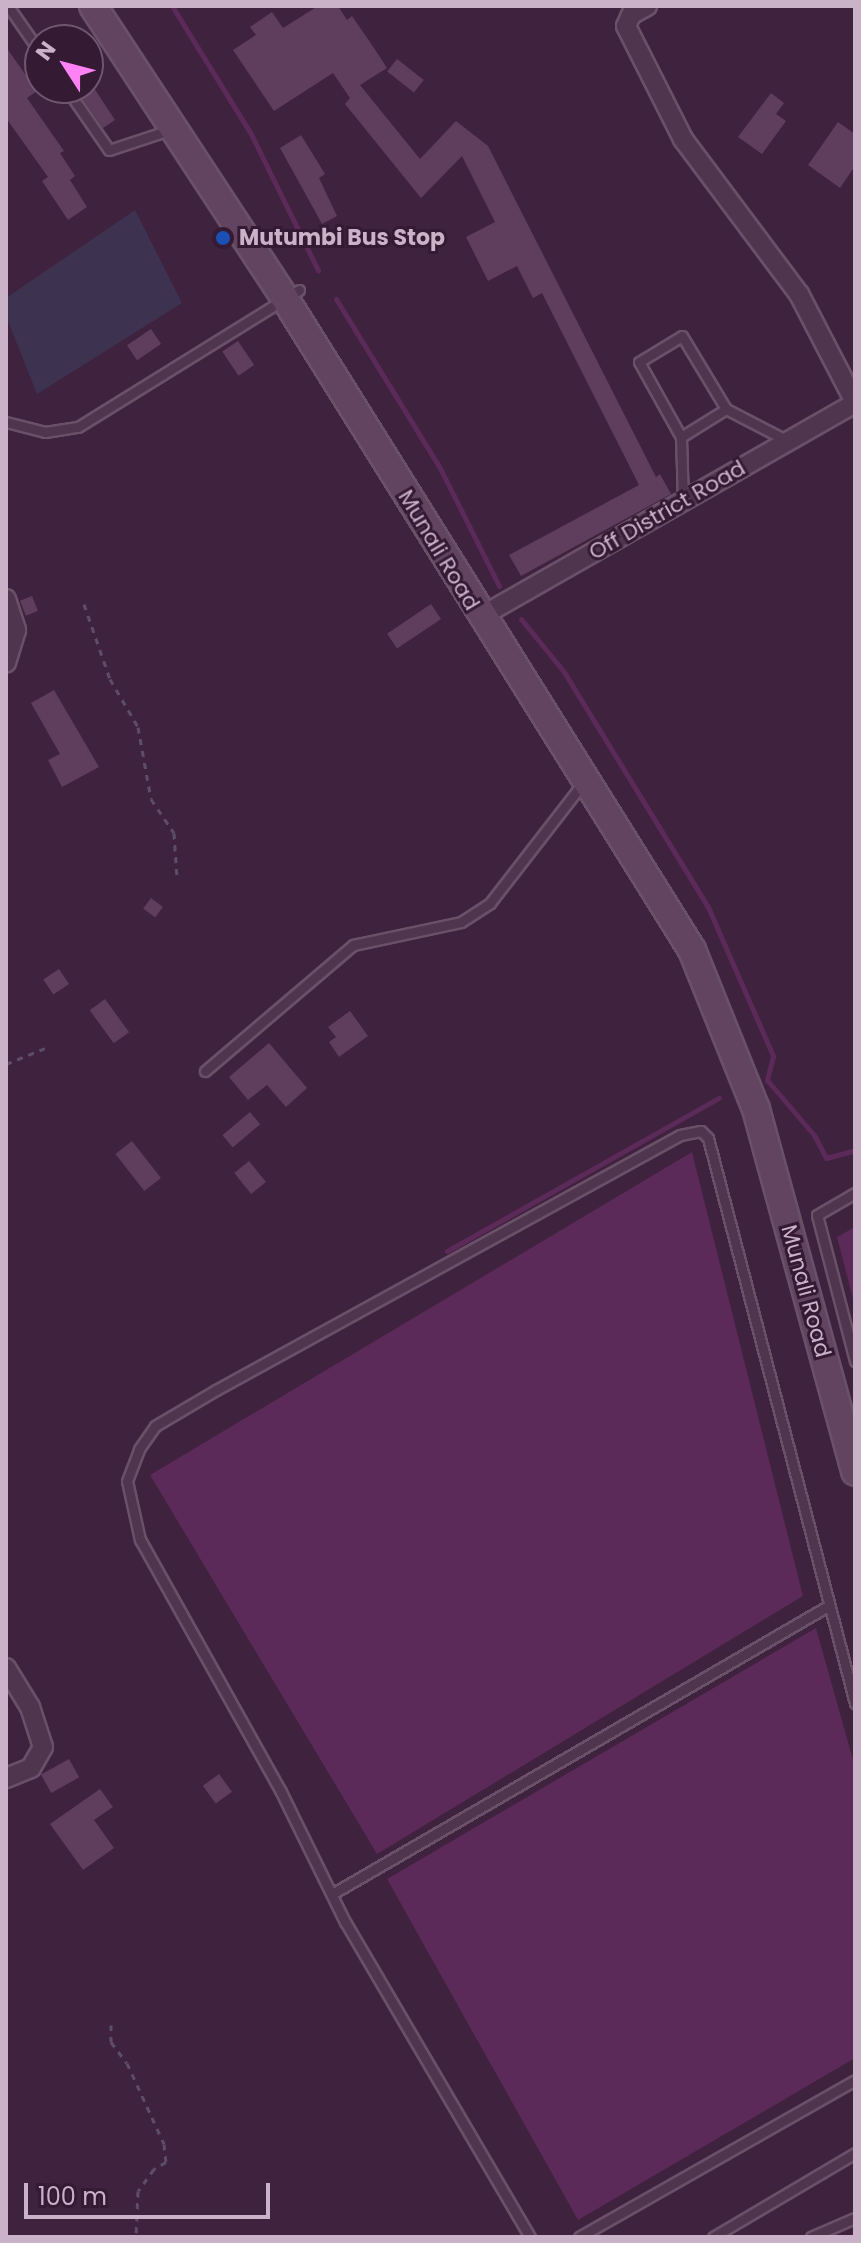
<!DOCTYPE html>
<style>
body{margin:0}
#map{position:relative;width:861px;height:2243px;overflow:hidden;background:#3f223e;font-family:Poppins,sans-serif}
div>[style]{position:absolute}
[style*='--x']{left:calc(var(--x)*1px);top:calc(var(--y)*1px);width:calc(var(--w)*1px);rotate:calc(var(--a)*1deg)}
.green>*{inset:0;background:#3d3351}
.water>*{inset:0;background:#5b2a58}
.stream>*{height:5px;margin:-2.5px;padding:0 2.5px;transform-origin:2.5px;border-radius:2.5px;background:#5b2a58}
.building>*{inset:0;background:#5f3d5d;transform-origin:0 0}
.path>*{height:3px;margin-top:-1.5px;transform-origin:0;background:repeating-linear-gradient(90deg,#5e4d68 0 6px,transparent 0 12px)}
.roads{filter:drop-shadow(2px 0 #6a5168) drop-shadow(-2px 0 #6a5168) drop-shadow(0 2px #6a5168) drop-shadow(0 -2px #6a5168)}
.lane>*{height:9px;margin:-4.5px;padding:0 4.5px;transform-origin:4.5px;border-radius:4.5px;background:#4f364e}
.street>*{height:18px;margin:-9px;padding:0 9px;transform-origin:9px;border-radius:9px;background:#4f364e}
.secondary>*{height:26px;margin:-13px;padding:0 13px;transform-origin:13px;border-radius:13px;background:#624460}
.dots>*{width:22px;height:22px;translate:-50% -50%;box-sizing:border-box;border:4px solid #341b33;border-radius:50%}
span{translate:-50% -50%;white-space:nowrap;text-align:center;line-height:1.15;-webkit-text-stroke:6px #341b33;paint-order:stroke}
.poi-label{font-size:22px;color:#cab2c8;font-weight:700}
.left{translate:0 -50%;text-align:left}
.street-label{font-size:22px;color:#cab2c8}
.frame{position:absolute;inset:0;border:8px solid #cab2c8;pointer-events:none}
.north{position:absolute;left:24px;top:24px;width:80px;height:80px;box-sizing:border-box;background:#341b33;border:2px solid #70576f;border-radius:50%;rotate:306deg;font-size:22px;font-weight:700;line-height:32px;text-align:center;color:#cab2c8}
.north::after{content:'';display:block;margin:auto;width:28px;height:36px;background:#ff82f5;clip-path:polygon(50% 0,100% 100%,50% 72%,0 100%)}
.scale{position:absolute;left:24px;top:2183px;width:246px;height:36px;box-sizing:border-box;border:4px solid #cab2c8;border-top:0;padding-left:10px;font-size:24px;line-height:28px;white-space:nowrap;color:#cab2c8;-webkit-text-stroke:6px #341b33;paint-order:stroke}
</style>
<div id="map">
<div class="green">
<i style="clip-path:polygon(135px 210px,182px 303px,37px 394px,6px 316px,6px 298px)"></i>
</div>
<div class="water">
<i style="clip-path:polygon(692px 1152px,803px 1596px,377px 1854px,150px 1475px)"></i>
<i style="clip-path:polygon(855px 1227px,855px 1307px,837px 1237px)"></i>
<i style="clip-path:polygon(816px 1628px,855px 1767px,855px 2058px,578px 2220px,387px 1879px)"></i>
</div>
<div class="stream">
<i style="--x:172;--y:6;--w:150;--a:58.3"></i>
<i style="--x:251;--y:134;--w:152;--a:63.8"></i>
<i style="--x:336;--y:299;--w:198;--a:58.4"></i>
<i style="--x:440;--y:468;--w:132;--a:63.4"></i>
<i style="--x:521;--y:619;--w:68;--a:50.9"></i>
<i style="--x:564;--y:672;--w:276;--a:58.5"></i>
<i style="--x:708;--y:907;--w:163;--a:66.4"></i>
<i style="--x:773;--y:1056;--w:25;--a:104"></i>
<i style="--x:767;--y:1080;--w:72;--a:49.5"></i>
<i style="--x:814;--y:1135;--w:26;--a:62"></i>
<i style="--x:826;--y:1158;--w:30;--a:-15"></i>
<i style="--x:447;--y:1251;--w:312;--a:-29.4"></i>
</div>
<div class="building">
<i style="clip-path:polygon(318px 6px,338px 6px,347px 20px,352px 16px,374px 48px,387px 68px,360px 85px,420px 159px,456px 121px,488px 146px,656px 477px,660px 474px,671px 494px,521px 576px,509px 555px,639px 485px,542px 293px,533px 298px,517px 266px,488px 281px,466px 237px,495px 222px,462px 156px,421px 198px,345px 104px,350px 98px,333px 73px,274px 111px,233px 50px,256px 35px,250px 27px,272px 12px,283px 28px)"></i>
<i style="clip-path:polygon(6px 47px,37px 91px,27px 98px,64px 151px,60px 153px,75px 176px,70px 180px,87px 207px,68px 220px,42px 181px,48px 177px,6px 118px)"></i>
<i style="left:397px;top:59px;width:34px;height:16px;rotate:38deg"></i>
<i style="clip-path:polygon(75px 88px,94px 88px,115px 120px,103px 128px)"></i>
<i style="clip-path:polygon(771px 93px,784px 103px,776px 114px,786px 121px,762px 154px,738px 137px)"></i>
<i style="clip-path:polygon(838px 122px,855px 134px,855px 166px,840px 188px,808px 165px)"></i>
<i style="clip-path:polygon(301px 135px,325px 174px,319px 178px,337px 216px,322px 224px,280px 148px)"></i>
<i style="left:151px;top:329px;width:18px;height:29px;rotate:56deg"></i>
<i style="left:238px;top:341px;width:29px;height:19px;rotate:56deg"></i>
<i style="left:32px;top:596px;width:16px;height:13px;rotate:68deg"></i>
<i style="left:431px;top:604px;width:18px;height:53px;rotate:56deg"></i>
<i style="clip-path:polygon(54px 690px,99px 767px,62px 787px,48px 760px,60px 754px,31px 703px)"></i>
<i style="left:151px;top:898px;width:15px;height:13px;rotate:37deg"></i>
<i style="left:59px;top:969px;width:18px;height:19px;rotate:56deg"></i>
<i style="left:105px;top:999px;width:41px;height:19px;rotate:54deg"></i>
<i style="clip-path:polygon(350px 1011px,368px 1036px,339px 1057px,329px 1042px,336px 1037px,328px 1027px)"></i>
<i style="clip-path:polygon(269px 1043px,307px 1088px,286px 1107px,267px 1085px,248px 1100px,229px 1077px)"></i>
<i style="left:250px;top:1112px;width:16px;height:36px;rotate:50deg"></i>
<i style="left:132px;top:1141px;width:47px;height:21px;rotate:52deg"></i>
<i style="left:249px;top:1161px;width:27px;height:19px;rotate:51deg"></i>
<i style="left:69px;top:1759px;width:21px;height:32px;rotate:61deg"></i>
<i style="left:219px;top:1774px;width:22px;height:20px;rotate:54deg"></i>
<i style="clip-path:polygon(100px 1789px,113px 1807px,94px 1820px,114px 1848px,83px 1870px,50px 1824px)"></i>
</div>
<div class="path">
<i style="--x:84;--y:604;--w:79;--a:70.9"></i>
<i style="--x:110;--y:679;--w:56;--a:59.7"></i>
<i style="--x:138;--y:727;--w:73;--a:79.8"></i>
<i style="--x:151;--y:799;--w:41;--a:55.9"></i>
<i style="--x:174;--y:833;--w:45;--a:86.2"></i>
<i style="--x:6;--y:1064;--w:42;--a:-22.3"></i>
<i style="--x:111;--y:2025;--w:17;--a:90"></i>
<i style="--x:111;--y:2042;--w:26;--a:53"></i>
<i style="--x:127;--y:2063;--w:89;--a:65.4"></i>
<i style="--x:164;--y:2144;--w:18;--a:84"></i>
<i style="--x:166;--y:2162;--w:14;--a:150"></i>
<i style="--x:154;--y:2169;--w:27;--a:126"></i>
<i style="--x:138;--y:2191;--w:46;--a:92.5"></i>
</div>
<div class="roads">
<div class="lane">
<i style="--x:8;--y:6;--w:56;--a:55.2"></i>
<i style="--x:66;--y:88;--w:75;--a:55.3"></i>
<i style="--x:109;--y:150;--w:66;--a:-18.4"></i>
<i style="--x:6;--y:422;--w:40;--a:14.4"></i>
<i style="--x:45;--y:432;--w:33;--a:-9"></i>
<i style="--x:78;--y:427;--w:260;--a:-31.8"></i>
<i style="--x:681;--y:437;--w:53;--a:-31.9"></i>
<i style="--x:683;--y:501;--w:64;--a:-91.8"></i>
<i style="--x:681;--y:437;--w:86;--a:-119.2"></i>
<i style="--x:639;--y:362;--w:50;--a:-31.2"></i>
<i style="--x:682;--y:336;--w:85;--a:58.9"></i>
<i style="--x:726;--y:409;--w:68;--a:27.3"></i>
<i style="--x:205;--y:1071;--w:194;--a:-40.4"></i>
<i style="--x:353;--y:945;--w:110;--a:-12"></i>
<i style="--x:461;--y:922;--w:35;--a:-33"></i>
<i style="--x:490;--y:903;--w:152;--a:-52.2"></i>
<i style="--x:855;--y:1193;--w:44;--a:149.9"></i>
<i style="--x:817;--y:1215;--w:151;--a:75.4"></i>
<i style="--x:332;--y:1894;--w:574;--a:-30.14"></i>
<i style="--x:530;--y:2237;--w:365;--a:-120.4"></i>
<i style="--x:345;--y:1922;--w:147;--a:-116.2"></i>
<i style="--x:280;--y:1790;--w:287;--a:-119.2"></i>
<i style="--x:140;--y:1540;--w:60;--a:-102.4"></i>
<i style="--x:127;--y:1481;--w:34;--a:-69"></i>
<i style="--x:139;--y:1449;--w:28;--a:-55"></i>
<i style="--x:155;--y:1426;--w:71;--a:-30.5"></i>
<i style="--x:216;--y:1390;--w:529;--a:-28.79"></i>
<i style="--x:680;--y:1135;--w:21;--a:-11"></i>
<i style="--x:701;--y:1131;--w:10;--a:45"></i>
<i style="--x:708;--y:1138;--w:584;--a:75.42"></i>
<i style="--x:579;--y:2237;--w:318;--a:-29.6"></i>
<i style="--x:713;--y:2237;--w:165;--a:-30.6"></i>
<i style="--x:811;--y:2237;--w:48;--a:-23.4"></i>
</div>
<div class="street">
<i style="--x:647;--y:6;--w:18;--a:151"></i>
<i style="--x:631;--y:15;--w:12;--a:114"></i>
<i style="--x:626;--y:26;--w:127;--a:63.2"></i>
<i style="--x:683;--y:139;--w:194;--a:53.2"></i>
<i style="--x:799;--y:294;--w:122;--a:62.6"></i>
<i style="--x:6;--y:599;--w:33;--a:72"></i>
<i style="--x:16;--y:630;--w:34;--a:107"></i>
<i style="--x:480;--y:617;--w:432;--a:-29.7"></i>
<i style="--x:6;--y:1668;--w:46;--a:58.4"></i>
<i style="--x:30;--y:1707;--w:42;--a:72"></i>
<i style="--x:43;--y:1747;--w:24;--a:120"></i>
<i style="--x:31;--y:1768;--w:27;--a:158"></i>
</div>
<div class="secondary">
<i style="--x:93;--y:6;--w:348;--a:56.7"></i>
<i style="--x:284;--y:297;--w:770;--a:58"></i>
<i style="--x:692;--y:950;--w:171;--a:68.1"></i>
<i style="--x:756;--y:1109;--w:376;--a:74.7"></i>
</div>
</div>
<div class="dots">
<i style="left:223px;top:238px;background:#1a4fb4"></i>
</div>
<div class="poi-label">
<span class="left" style="left:239px;top:238px">Mutumbi Bus Stop</span>
</div>
<div class="street-label">
<span style="left:667px;top:510px;rotate:-30deg">Off District Road</span>
<span style="left:439px;top:550px;rotate:59deg">Munali Road</span>
<span style="left:806px;top:1291px;rotate:75deg">Munali Road</span>
</div>
<div class="frame"></div>
<div class="north">N</div>
<div class="scale">100 m</div>
</div>
